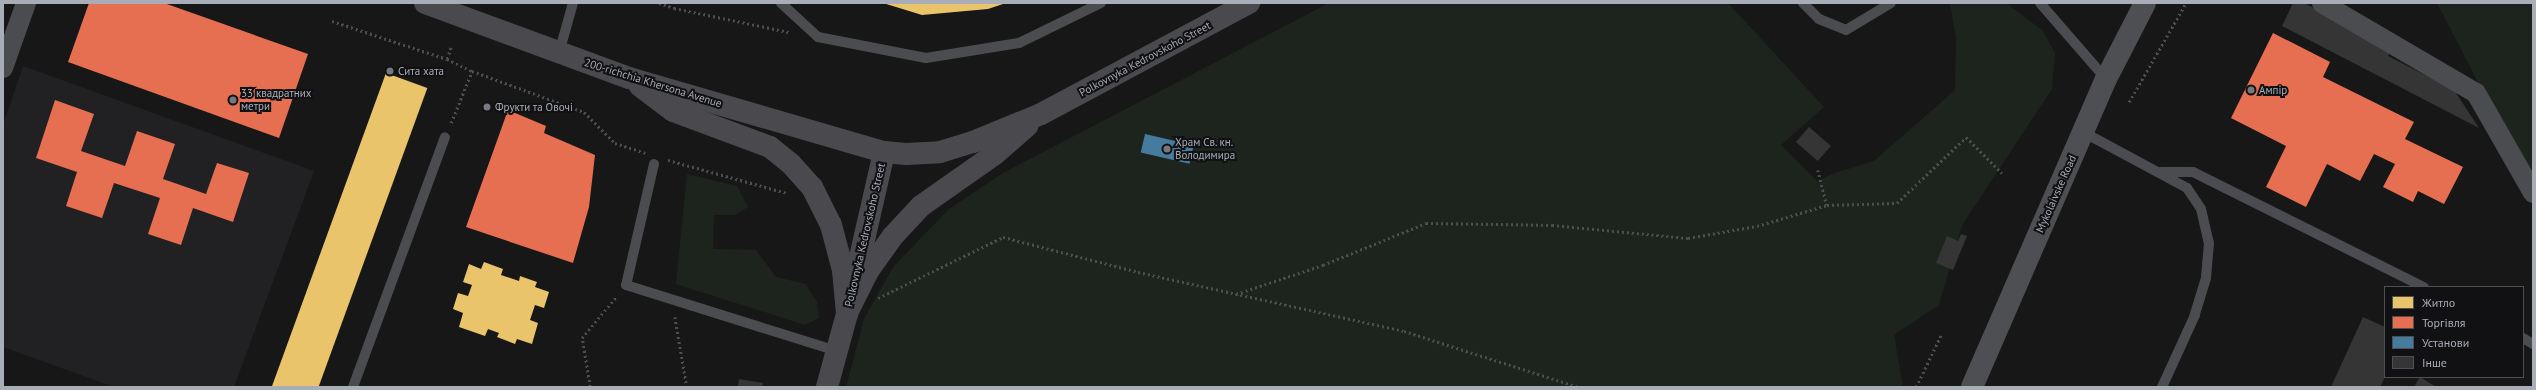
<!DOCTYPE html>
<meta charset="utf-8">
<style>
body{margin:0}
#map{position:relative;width:2536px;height:390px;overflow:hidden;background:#171717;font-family:"PT Sans",sans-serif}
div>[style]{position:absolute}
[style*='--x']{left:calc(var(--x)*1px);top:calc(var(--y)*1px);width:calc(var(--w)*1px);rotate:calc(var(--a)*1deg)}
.built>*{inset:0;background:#212123}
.green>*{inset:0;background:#1d241e}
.homes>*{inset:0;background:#e9c46a;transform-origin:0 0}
.shops>*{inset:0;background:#e76f51}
.public>*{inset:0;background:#457b9d;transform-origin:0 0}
.building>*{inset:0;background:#353536;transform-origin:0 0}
.path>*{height:2.5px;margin-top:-1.25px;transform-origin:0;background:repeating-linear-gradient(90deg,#4d4e52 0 2px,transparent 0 5px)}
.lane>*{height:10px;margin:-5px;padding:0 5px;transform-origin:5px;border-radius:5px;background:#4b4c50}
.street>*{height:20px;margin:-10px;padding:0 10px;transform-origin:10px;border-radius:10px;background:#4b4c50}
.secondary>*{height:22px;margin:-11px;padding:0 11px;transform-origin:11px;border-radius:11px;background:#4a4a4e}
.primary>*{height:22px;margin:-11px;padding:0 11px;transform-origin:11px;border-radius:11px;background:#4d4f52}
.dots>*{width:11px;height:11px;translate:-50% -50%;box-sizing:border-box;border:2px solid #111113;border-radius:50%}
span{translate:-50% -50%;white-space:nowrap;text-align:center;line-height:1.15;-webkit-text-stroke:4px #111113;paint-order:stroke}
.street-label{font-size:11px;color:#a8adb8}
.poi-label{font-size:11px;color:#a8adb8}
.left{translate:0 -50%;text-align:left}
.frame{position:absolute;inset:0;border:4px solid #a8adb8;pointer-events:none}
.legend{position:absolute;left:2384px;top:286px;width:140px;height:92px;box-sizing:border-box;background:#111113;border:1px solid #4d4f55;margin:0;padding:5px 7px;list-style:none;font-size:12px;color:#a8adb8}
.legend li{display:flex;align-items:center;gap:8px;height:20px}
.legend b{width:20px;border:1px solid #4d4f55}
</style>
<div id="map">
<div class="built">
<i style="clip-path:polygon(23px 66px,314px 171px,234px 387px,114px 387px,3px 347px,3px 125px)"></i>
</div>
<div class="green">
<i style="clip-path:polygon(1329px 3px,1728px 3px,1824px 107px,1781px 145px,1817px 181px,1835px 173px,1874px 161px,1955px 90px,1956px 38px,1950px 3px,2006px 3px,2042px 30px,2055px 53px,2052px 89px,1962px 225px,1939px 305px,1894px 335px,1903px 387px,846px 387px,864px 319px,893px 267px,949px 209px,1003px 173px)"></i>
<i style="clip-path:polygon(2437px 3px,2533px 3px,2533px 179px,2481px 88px)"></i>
<i style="clip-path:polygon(687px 174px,737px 186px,748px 207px,735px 215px,714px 215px,713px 249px,756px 250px,776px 277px,806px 284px,817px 302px,819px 318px,805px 325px,676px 284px)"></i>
</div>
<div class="homes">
<i style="clip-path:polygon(883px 3px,1006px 3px,988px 9px,922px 15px)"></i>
<i style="left:386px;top:73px;width:44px;height:334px;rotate:20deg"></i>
<i style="clip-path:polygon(484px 262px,503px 269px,501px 275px,519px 281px,520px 276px,537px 282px,535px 287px,549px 292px,544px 308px,535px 305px,530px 320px,538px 323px,532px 344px,517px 339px,515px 344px,497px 337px,499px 333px,488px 329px,485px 336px,459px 327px,463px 313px,453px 309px,458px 293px,468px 296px,472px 285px,463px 282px,469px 264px,481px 269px)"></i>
</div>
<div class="shops">
<i style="clip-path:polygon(89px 3px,164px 3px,308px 54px,279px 138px,68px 62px)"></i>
<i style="clip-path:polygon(2273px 33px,2330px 62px,2323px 77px,2414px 122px,2405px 139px,2463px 167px,2444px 204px,2418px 191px,2413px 202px,2383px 187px,2395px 164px,2374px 154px,2360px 181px,2327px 164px,2306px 207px,2266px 187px,2286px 146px,2231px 118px)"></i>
<i style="clip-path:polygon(55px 100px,94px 114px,81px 151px,125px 166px,137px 131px,175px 144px,163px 179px,206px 194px,217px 163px,249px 173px,233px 222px,193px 208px,181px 245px,148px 234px,160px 198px,114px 183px,102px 218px,66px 206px,77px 172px,36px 158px)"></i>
<i style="clip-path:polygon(508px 110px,546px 126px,544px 133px,595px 155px,589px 207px,573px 263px,466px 227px)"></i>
</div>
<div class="public">
<i style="left:1145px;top:134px;width:50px;height:19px;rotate:13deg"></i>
</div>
<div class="building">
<i style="clip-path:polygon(2293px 3px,2304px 3px,2393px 48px,2388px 56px,2454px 90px,2479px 128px,2282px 26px)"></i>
<i style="left:1809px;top:127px;width:29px;height:20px;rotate:41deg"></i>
<i style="clip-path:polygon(1961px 234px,1967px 236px,1953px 270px,1936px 263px,1947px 236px,1958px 241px)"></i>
<i style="clip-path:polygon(2363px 317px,2385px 327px,2385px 377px,2380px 387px,2331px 387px)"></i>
<i style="clip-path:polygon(2420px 377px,2436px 387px,2414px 387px)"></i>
<i style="clip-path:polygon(739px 379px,763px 383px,762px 387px,738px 387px)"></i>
</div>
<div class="path">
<i style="--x:659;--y:3;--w:16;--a:18"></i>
<i style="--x:674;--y:8;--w:117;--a:11.8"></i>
<i style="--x:332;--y:21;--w:121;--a:18.3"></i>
<i style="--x:447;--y:59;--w:28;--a:26"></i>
<i style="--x:472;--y:71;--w:119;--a:20.1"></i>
<i style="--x:584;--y:112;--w:44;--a:45"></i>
<i style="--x:615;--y:143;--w:32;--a:18"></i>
<i style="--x:447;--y:59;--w:13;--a:-72"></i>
<i style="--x:2129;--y:102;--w:114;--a:-60.1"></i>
<i style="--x:451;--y:123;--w:56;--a:-68"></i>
<i style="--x:668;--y:160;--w:123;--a:15.5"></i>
<i style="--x:1818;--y:170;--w:36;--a:76"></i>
<i style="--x:1236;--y:294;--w:92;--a:-18.4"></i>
<i style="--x:1323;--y:265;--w:111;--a:-22.2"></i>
<i style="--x:1426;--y:223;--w:126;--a:0.9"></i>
<i style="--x:1552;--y:225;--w:137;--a:5.5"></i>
<i style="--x:1688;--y:238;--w:70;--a:-9.9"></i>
<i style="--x:1757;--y:226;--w:73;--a:-16.7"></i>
<i style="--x:1827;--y:205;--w:70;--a:-1.6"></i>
<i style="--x:1897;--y:203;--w:95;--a:-43.7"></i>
<i style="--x:1966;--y:137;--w:51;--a:45"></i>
<i style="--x:878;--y:298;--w:139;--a:-26"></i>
<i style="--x:1003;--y:237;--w:139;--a:14.5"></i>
<i style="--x:1138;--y:272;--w:272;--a:12.5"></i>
<i style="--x:1404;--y:331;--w:183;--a:17.8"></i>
<i style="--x:675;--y:317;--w:71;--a:80.3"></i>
<i style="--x:590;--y:387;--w:50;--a:-99.3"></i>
<i style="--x:582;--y:338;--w:53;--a:-50.3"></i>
<i style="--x:1916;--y:387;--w:58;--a:-64.3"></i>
</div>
<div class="lane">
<i style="--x:781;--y:3;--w:50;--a:42.6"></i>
<i style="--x:818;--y:37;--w:110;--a:11"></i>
<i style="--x:926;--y:58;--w:94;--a:-9.2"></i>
<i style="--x:1019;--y:43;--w:91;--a:-26"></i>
<i style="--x:1803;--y:3;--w:23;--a:45"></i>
<i style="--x:1819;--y:19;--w:29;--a:22"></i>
<i style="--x:1846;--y:30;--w:52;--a:-31"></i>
<i style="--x:2040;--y:3;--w:101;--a:49"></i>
<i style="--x:559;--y:53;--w:52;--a:-74.4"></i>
<i style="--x:2083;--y:132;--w:118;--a:28.3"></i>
<i style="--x:2187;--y:188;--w:25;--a:56"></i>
<i style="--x:2201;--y:209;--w:35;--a:77"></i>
<i style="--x:2209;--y:243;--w:35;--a:95"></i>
<i style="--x:2206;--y:278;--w:39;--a:107"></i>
<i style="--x:2195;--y:315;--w:79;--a:114.6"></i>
<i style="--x:654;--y:164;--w:124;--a:103"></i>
<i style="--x:626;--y:285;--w:221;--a:17.4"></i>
<i style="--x:2161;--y:172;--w:32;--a:0"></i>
<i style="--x:2193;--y:172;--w:258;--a:26.5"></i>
<i style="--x:2523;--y:338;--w:12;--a:31"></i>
<i style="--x:353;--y:387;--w:266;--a:-69.8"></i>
</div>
<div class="street">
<i style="--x:2322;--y:3;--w:178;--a:30.3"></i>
<i style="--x:2476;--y:93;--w:115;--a:60.3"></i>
<i style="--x:3;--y:68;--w:69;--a:-70.5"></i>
</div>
<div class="secondary">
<i style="--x:425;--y:3;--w:217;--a:20.2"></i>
<i style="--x:629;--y:78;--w:266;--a:16.2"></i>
<i style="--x:884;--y:152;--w:22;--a:5"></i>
<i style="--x:906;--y:154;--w:34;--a:-3"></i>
<i style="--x:940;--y:152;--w:34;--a:-17"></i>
<i style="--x:973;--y:142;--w:74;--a:-22.4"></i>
<i style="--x:1041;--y:114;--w:236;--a:-28.1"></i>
<i style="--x:640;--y:86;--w:41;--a:37.1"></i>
<i style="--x:673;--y:111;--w:103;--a:20.4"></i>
<i style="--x:770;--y:147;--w:27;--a:39"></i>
<i style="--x:791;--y:164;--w:31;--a:48"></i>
<i style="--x:812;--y:187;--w:42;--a:63.4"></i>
<i style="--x:831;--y:225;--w:47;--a:75.1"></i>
<i style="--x:843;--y:270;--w:44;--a:84.8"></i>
<i style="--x:847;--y:313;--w:47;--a:-63.4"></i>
<i style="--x:868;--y:271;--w:43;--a:-54.5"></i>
<i style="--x:893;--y:236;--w:41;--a:-47"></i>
<i style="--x:921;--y:206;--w:90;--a:-35.1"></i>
<i style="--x:995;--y:154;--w:43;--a:-41.2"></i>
<i style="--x:827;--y:387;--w:76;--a:-74.7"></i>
<i style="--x:847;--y:314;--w:166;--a:-77.1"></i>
</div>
<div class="primary">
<i style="--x:1972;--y:387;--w:336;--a:-66.5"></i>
<i style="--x:2106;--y:79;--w:85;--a:-62.8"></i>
</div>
<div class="dots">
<i style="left:390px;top:71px;background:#757880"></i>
<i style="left:2251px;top:90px;background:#757880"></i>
<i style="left:233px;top:100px;background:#757880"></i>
<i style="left:487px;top:107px;background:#757880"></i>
<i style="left:1167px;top:149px;background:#757880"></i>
</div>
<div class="street-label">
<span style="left:1145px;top:59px;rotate:-28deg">Polkovnyka Kedrovskoho Street</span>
<span style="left:653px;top:83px;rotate:17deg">200-richchia Khersona Avenue</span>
<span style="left:2056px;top:194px;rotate:-66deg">Mykolaivske Road</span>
<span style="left:865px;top:235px;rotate:-77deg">Polkovnyka Kedrovskoho Street</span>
</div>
<div class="poi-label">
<span class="left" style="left:398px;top:71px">Сита хата</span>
<span class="left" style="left:2259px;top:90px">Ампір</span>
<span class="left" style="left:241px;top:100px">33 квадратних<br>метри</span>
<span class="left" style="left:495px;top:107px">Фрукти та Овочі</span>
<span class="left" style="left:1175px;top:149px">Храм Св. кн.<br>Володимира</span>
</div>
<div class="frame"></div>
<ul class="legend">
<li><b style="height:11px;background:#e9c46a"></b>Житло</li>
<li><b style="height:11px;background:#e76f51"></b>Торгівля</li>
<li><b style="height:11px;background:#457b9d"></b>Установи</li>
<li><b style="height:11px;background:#353536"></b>Інше</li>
</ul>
</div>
